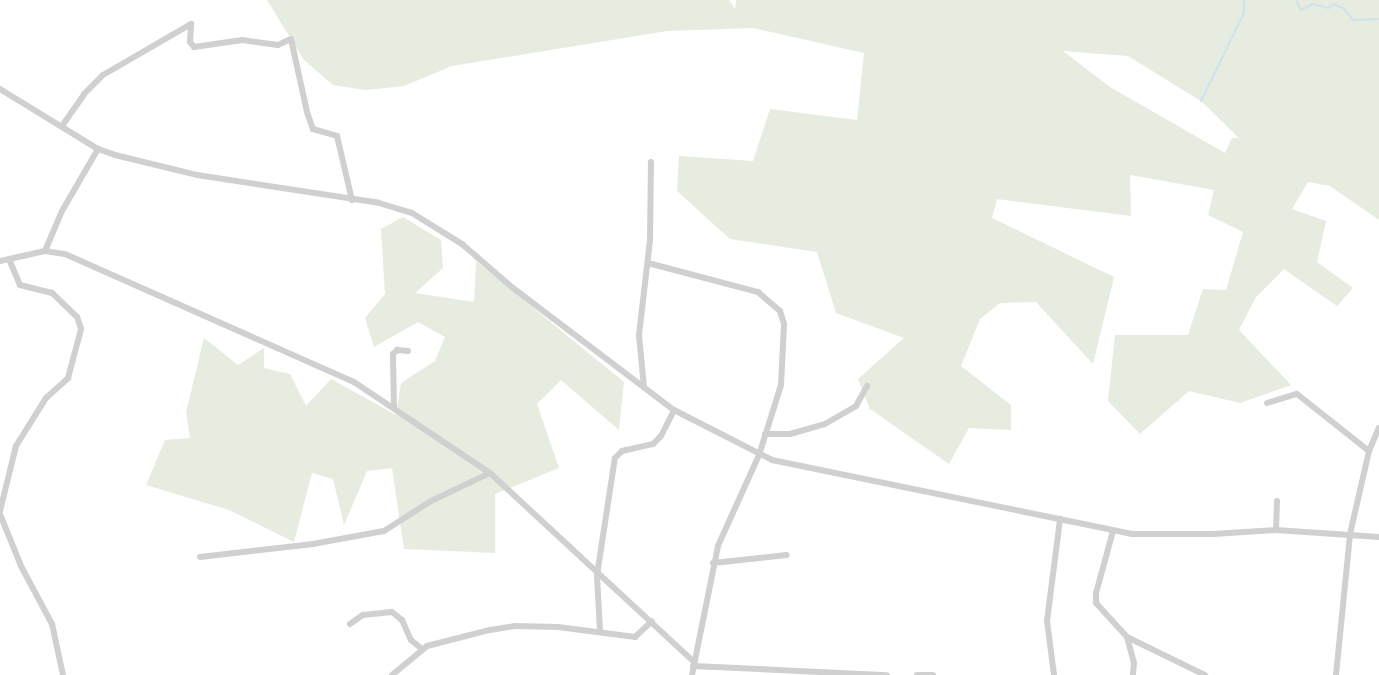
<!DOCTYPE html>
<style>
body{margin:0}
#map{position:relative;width:1379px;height:675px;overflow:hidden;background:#fff;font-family:"Open Sans",sans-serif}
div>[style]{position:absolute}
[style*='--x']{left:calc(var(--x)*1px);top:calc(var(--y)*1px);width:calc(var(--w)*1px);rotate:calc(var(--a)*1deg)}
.green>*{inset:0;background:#e6ecdf}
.stream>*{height:2px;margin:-1px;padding:0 1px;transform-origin:1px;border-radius:1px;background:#cfe2ee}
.minor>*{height:6px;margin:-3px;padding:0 3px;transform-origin:3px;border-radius:3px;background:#d0d0d0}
span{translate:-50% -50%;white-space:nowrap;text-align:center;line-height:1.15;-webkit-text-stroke:5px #fff;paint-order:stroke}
</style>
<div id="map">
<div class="green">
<i style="clip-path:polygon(evenodd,267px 0,729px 0,735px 9px,736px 0,1379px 0,1379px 220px,1330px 186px,1308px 182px,1292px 209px,1326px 221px,1317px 262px,1353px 288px,1337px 306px,1284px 269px,1256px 297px,1239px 330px,1291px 385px,1240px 403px,1189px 391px,1140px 434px,1108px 401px,1115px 335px,1188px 335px,1203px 289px,1226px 290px,1243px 232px,1208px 215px,1214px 190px,1130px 175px,1131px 216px,997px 199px,992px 218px,1114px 277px,1093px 364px,1036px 302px,1000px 303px,980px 319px,961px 366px,1011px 405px,1011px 430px,969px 428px,949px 464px,870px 409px,858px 379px,904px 338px,836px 313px,817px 252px,730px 239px,677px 191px,679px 156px,753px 161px,770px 109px,857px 120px,864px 53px,753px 28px,667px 31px,452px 66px,404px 86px,365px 90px,333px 85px,304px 60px,267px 0,1063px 51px,1128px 56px,1201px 101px,1239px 138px,1232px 138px,1225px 153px,1110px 87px,1063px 51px)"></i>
<i style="clip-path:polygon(403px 217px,441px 240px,443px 268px,415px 293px,474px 302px,476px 261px,624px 382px,619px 430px,561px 380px,537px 404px,559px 468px,495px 494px,495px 553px,404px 549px,392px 468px,367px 471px,344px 525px,333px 479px,312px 473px,294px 542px,229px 510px,146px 485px,165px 440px,190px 438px,186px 412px,204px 338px,238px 365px,264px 348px,264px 368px,290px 374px,306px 406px,331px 379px,396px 415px,401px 383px,435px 361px,445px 337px,418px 322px,374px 347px,365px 318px,385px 294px,381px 229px)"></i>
</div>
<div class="stream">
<i style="--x:1296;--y:0;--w:11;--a:63"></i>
<i style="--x:1301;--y:10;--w:13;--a:-27"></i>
<i style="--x:1313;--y:4;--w:16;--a:15"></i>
<i style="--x:1328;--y:8;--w:7;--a:-34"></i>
<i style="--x:1334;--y:4;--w:10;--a:24"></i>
<i style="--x:1343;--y:8;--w:16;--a:50"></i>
<i style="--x:1353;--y:20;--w:26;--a:-2"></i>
<i style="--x:1201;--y:101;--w:98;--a:-64"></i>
<i style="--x:1244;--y:13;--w:13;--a:-90"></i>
</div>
<div class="minor">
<i style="--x:0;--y:89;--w:115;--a:31.5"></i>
<i style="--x:98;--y:149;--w:18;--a:19"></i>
<i style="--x:115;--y:155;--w:84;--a:13.7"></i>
<i style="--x:197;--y:175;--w:184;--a:8.7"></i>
<i style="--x:379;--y:203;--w:34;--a:17"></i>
<i style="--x:412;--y:213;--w:59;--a:31.8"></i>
<i style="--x:462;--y:244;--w:67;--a:40.8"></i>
<i style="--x:513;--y:288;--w:202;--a:37.2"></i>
<i style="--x:674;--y:410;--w:110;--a:27"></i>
<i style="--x:772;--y:460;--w:369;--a:11.6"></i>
<i style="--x:1133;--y:534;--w:80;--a:0"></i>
<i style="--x:1213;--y:534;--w:63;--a:-3.6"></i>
<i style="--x:1276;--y:530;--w:103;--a:3.9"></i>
<i style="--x:62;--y:126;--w:39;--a:-55"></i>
<i style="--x:84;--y:94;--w:27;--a:-45"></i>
<i style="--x:103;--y:75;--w:102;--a:-30.1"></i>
<i style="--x:191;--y:24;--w:18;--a:93"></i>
<i style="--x:190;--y:42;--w:6;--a:51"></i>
<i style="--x:194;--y:47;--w:49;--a:-8.3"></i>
<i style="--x:242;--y:40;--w:36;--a:8"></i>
<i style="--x:278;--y:45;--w:14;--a:-25"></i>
<i style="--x:291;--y:39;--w:75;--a:77.6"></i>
<i style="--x:307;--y:112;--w:18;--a:71"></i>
<i style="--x:313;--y:129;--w:25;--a:16"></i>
<i style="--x:337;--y:136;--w:66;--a:76.8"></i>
<i style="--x:45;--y:251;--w:43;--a:-67"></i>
<i style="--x:62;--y:211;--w:72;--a:-59.9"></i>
<i style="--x:0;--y:261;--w:46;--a:-12.5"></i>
<i style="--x:45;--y:251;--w:20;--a:9"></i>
<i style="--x:65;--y:254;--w:316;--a:23.9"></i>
<i style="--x:354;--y:382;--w:164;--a:33.8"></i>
<i style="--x:490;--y:473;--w:278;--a:42.8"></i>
<i style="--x:648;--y:263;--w:114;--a:14.8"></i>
<i style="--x:758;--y:292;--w:29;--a:41"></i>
<i style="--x:780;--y:311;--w:14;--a:73"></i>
<i style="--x:784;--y:324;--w:61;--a:92.8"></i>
<i style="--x:781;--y:385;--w:73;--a:107.4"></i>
<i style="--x:759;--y:455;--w:100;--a:114.3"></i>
<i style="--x:718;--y:546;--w:132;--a:101.4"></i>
<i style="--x:644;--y:387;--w:52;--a:-95.5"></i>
<i style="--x:639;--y:335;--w:96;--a:-83.4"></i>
<i style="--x:650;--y:240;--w:78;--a:-89.3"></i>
<i style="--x:1267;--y:403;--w:31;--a:-17"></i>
<i style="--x:1297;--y:394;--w:92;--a:38.4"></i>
<i style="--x:394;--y:407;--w:53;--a:-91.1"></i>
<i style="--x:393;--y:354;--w:6;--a:-45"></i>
<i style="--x:397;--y:350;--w:11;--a:5"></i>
<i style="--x:765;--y:434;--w:25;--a:0"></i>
<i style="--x:790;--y:434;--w:36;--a:-16"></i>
<i style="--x:825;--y:424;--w:36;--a:-30"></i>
<i style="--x:856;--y:406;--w:23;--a:-61"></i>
<i style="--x:0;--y:511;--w:67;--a:-76.2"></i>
<i style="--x:16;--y:446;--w:57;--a:-58"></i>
<i style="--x:46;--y:398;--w:30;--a:-42"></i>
<i style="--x:68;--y:378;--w:51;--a:-75.1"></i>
<i style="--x:81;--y:329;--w:13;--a:-108"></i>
<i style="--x:77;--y:317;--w:35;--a:-136"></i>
<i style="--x:52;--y:293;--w:33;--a:-166"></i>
<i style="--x:20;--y:285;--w:28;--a:-113"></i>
<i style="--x:0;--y:514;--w:56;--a:68"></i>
<i style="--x:21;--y:566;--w:66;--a:61.9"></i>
<i style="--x:52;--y:624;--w:52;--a:77.8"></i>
<i style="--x:1276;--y:530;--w:29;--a:-88"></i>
<i style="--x:1113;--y:531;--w:64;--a:105.3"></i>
<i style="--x:1096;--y:593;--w:10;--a:90"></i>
<i style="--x:1096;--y:603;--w:46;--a:47.6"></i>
<i style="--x:1127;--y:637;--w:87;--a:26"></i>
<i style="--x:200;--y:557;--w:114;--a:-6.6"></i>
<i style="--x:313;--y:544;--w:72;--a:-10.4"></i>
<i style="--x:384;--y:531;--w:56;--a:-32.6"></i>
<i style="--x:431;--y:501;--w:65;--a:-25.4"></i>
<i style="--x:713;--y:563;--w:74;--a:-6.2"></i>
<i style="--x:350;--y:624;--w:16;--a:-35"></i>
<i style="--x:363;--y:615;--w:29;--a:-6"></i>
<i style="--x:392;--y:612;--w:13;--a:39"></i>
<i style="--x:402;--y:620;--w:22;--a:66"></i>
<i style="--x:411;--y:640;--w:14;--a:39"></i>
<i style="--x:600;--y:631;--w:56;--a:-93.1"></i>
<i style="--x:597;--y:575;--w:118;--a:-81.3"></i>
<i style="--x:615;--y:458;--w:10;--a:-45"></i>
<i style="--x:622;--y:451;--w:32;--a:-13"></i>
<i style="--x:653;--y:444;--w:11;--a:-45"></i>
<i style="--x:661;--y:436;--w:29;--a:-63"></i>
<i style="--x:1127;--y:637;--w:27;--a:75"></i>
<i style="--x:1134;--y:663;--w:12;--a:95"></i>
<i style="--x:693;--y:666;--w:194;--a:2.7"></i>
<i style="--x:392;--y:675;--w:45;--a:-39.6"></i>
<i style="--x:427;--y:646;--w:65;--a:-14.3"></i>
<i style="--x:490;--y:630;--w:25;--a:-9"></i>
<i style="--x:515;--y:626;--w:43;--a:1.3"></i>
<i style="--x:558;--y:627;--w:78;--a:7.4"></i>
<i style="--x:635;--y:637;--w:23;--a:-43"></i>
<i style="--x:917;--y:675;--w:16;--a:0"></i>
<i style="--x:1054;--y:675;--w:54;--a:-97.4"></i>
<i style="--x:1047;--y:621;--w:103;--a:-82.7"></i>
<i style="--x:1336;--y:675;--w:142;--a:-84.3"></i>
<i style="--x:1350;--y:534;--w:85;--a:-77.1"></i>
<i style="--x:1369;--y:451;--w:25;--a:-67"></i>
</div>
</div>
